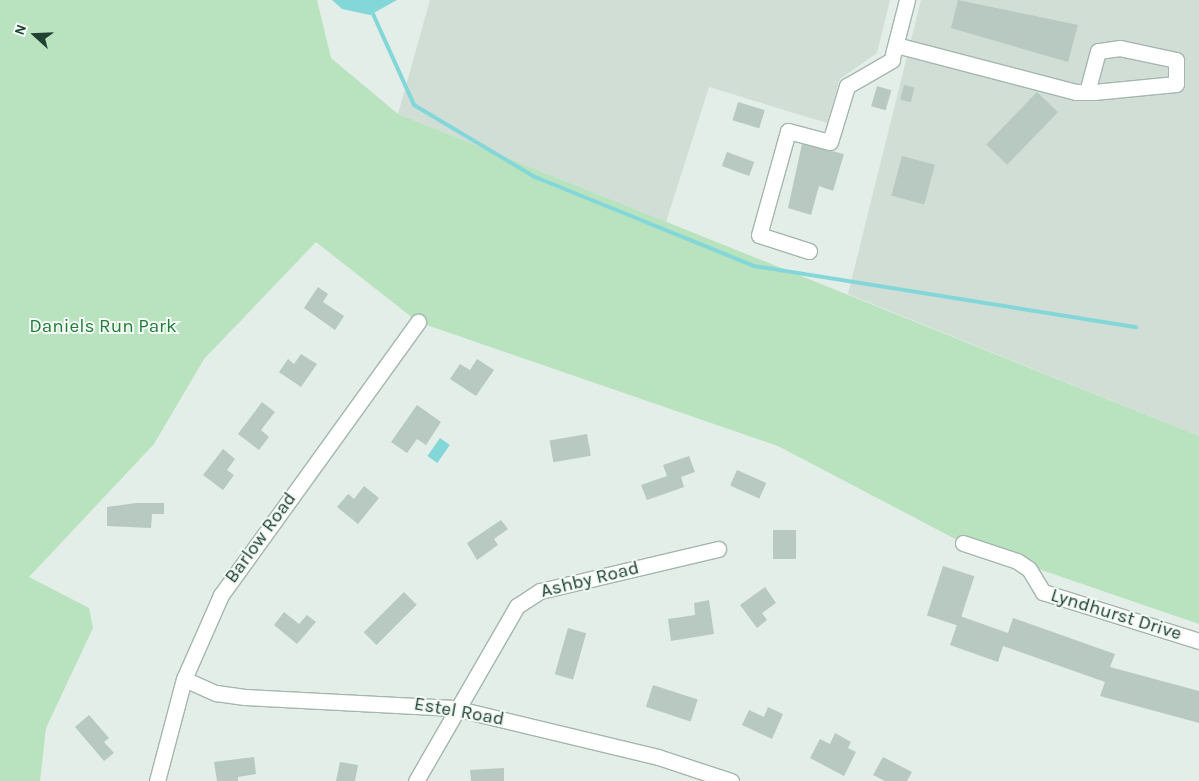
<!DOCTYPE html>
<style>
body{margin:0}
#map{position:relative;width:1199px;height:781px;overflow:hidden;background:#e2eee7;font-family:Karla,sans-serif}
div>[style]{position:absolute}
[style*='--x']{left:calc(var(--x)*1px);top:calc(var(--y)*1px);width:calc(var(--w)*1px);rotate:calc(var(--a)*1deg)}
.built>*{inset:0;background:#d0ded6}
.green>*{inset:0;background:#b9e2be}
.water>*{inset:0;background:#84d7d9;transform-origin:0 0}
.stream>*{height:4px;margin:-2px;padding:0 2px;transform-origin:2px;border-radius:2px;background:#84d7d9}
.building>*{inset:0;background:#b7c9c0;transform-origin:0 0}
.roads{filter:drop-shadow(1px 0 #a4b7ae) drop-shadow(-1px 0 #a4b7ae) drop-shadow(0 1px #a4b7ae) drop-shadow(0 -1px #a4b7ae)}
.minor>*{height:15px;margin:-7.5px;padding:0 7.5px;transform-origin:7.5px;border-radius:7.5px;background:#fff}
span{translate:-50% -50%;white-space:nowrap;text-align:center;line-height:1.15;-webkit-text-stroke:4px #f3faf6;paint-order:stroke}
.park-label{font-size:19px;color:#257d3c}
.street-label{font-size:19px;color:#204134}
.north{position:absolute;left:10px;top:10px;width:50px;height:50px;-webkit-text-stroke:4px #f3faf6;paint-order:stroke;rotate:290deg;font-size:14px;font-weight:700;line-height:20px;text-align:center;color:#204134}
.north::after{content:'';display:block;margin:auto;width:18px;height:22px;background:#204134;clip-path:polygon(50% 0,100% 100%,50% 72%,0 100%)}
</style>
<div id="map">
<div class="built">
<i style="clip-path:polygon(430px 0,890px 0,877px 53px,840px 79px,827px 123px,709px 87px,666px 222px,398px 114px)"></i>
<i style="clip-path:polygon(921px 0,1199px 0,1199px 436px,848px 294px)"></i>
</div>
<div class="green">
<i style="clip-path:polygon(0 0,317px 0,331px 58px,398px 114px,1199px 436px,1199px 624px,963px 543px,778px 446px,418px 322px,316px 242px,204px 359px,154px 444px,29px 577px,89px 608px,93px 628px,46px 728px,40px 781px,0 781px)"></i>
</div>
<div class="water">
<i style="clip-path:polygon(332px 0,397px 0,370px 15px,342px 9px)"></i>
<i style="left:440px;top:438px;width:12px;height:22px;rotate:35deg"></i>
</div>
<div class="stream">
<i style="--x:373;--y:14;--w:100;--a:65.7"></i>
<i style="--x:414;--y:105;--w:141;--a:30.8"></i>
<i style="--x:535;--y:177;--w:236;--a:22.1"></i>
<i style="--x:754;--y:266;--w:387;--a:9.1"></i>
</div>
<div class="building">
<i style="clip-path:polygon(958px 0,1078px 25px,1068px 62px,951px 28px)"></i>
<i style="left:904px;top:85px;width:11px;height:15px;rotate:15deg"></i>
<i style="left:877px;top:86px;width:15px;height:21px;rotate:16deg"></i>
<i style="left:1037px;top:92px;width:29px;height:73px;rotate:44deg"></i>
<i style="left:738px;top:102px;width:28px;height:19px;rotate:17deg"></i>
<i style="clip-path:polygon(802px 144px,844px 154px,833px 191px,819px 186px,811px 215px,788px 208px)"></i>
<i style="left:727px;top:152px;width:29px;height:15px;rotate:20deg"></i>
<i style="left:902px;top:156px;width:34px;height:41px;rotate:15deg"></i>
<i style="clip-path:polygon(318px 287px,328px 294px,323px 302px,344px 316px,335px 330px,304px 308px)"></i>
<i style="clip-path:polygon(301px 354px,317px 364px,301px 387px,279px 372px,288px 359px,294px 364px)"></i>
<i style="clip-path:polygon(477px 359px,494px 370px,476px 396px,450px 379px,460px 364px,470px 370px)"></i>
<i style="clip-path:polygon(262px 402px,275px 412px,261px 430px,269px 437px,259px 450px,238px 434px)"></i>
<i style="clip-path:polygon(417px 405px,441px 422px,426px 445px,417px 439px,407px 453px,391px 442px)"></i>
<i style="left:587px;top:434px;width:22px;height:38px;rotate:80deg"></i>
<i style="clip-path:polygon(223px 449px,235px 459px,227px 470px,234px 475px,223px 490px,203px 475px)"></i>
<i style="clip-path:polygon(689px 456px,695px 472px,681px 477px,684px 487px,647px 500px,641px 485px,667px 476px,663px 465px)"></i>
<i style="left:737px;top:470px;width:32px;height:17px;rotate:24deg"></i>
<i style="clip-path:polygon(364px 486px,379px 498px,358px 524px,337px 507px,348px 494px,354px 499px)"></i>
<i style="clip-path:polygon(136px 503px,164px 503px,164px 514px,152px 514px,151px 528px,107px 526px,107px 507px)"></i>
<i style="clip-path:polygon(501px 520px,508px 529px,494px 539px,498px 545px,477px 560px,467px 543px)"></i>
<i style="left:773px;top:530px;width:23px;height:29px"></i>
<i style="left:943px;top:566px;width:33px;height:52px;rotate:18deg"></i>
<i style="clip-path:polygon(765px 587px,776px 603px,762px 613px,767px 620px,757px 628px,740px 605px)"></i>
<i style="left:404px;top:592px;width:18px;height:57px;rotate:45deg"></i>
<i style="clip-path:polygon(709px 600px,714px 634px,671px 641px,668px 619px,695px 615px,694px 603px)"></i>
<i style="clip-path:polygon(284px 612px,299px 624px,307px 615px,316px 622px,297px 644px,274px 625px)"></i>
<i style="clip-path:polygon(960px 616px,1008px 633px,1013px 618px,1115px 654px,1110px 667px,1199px 691px,1199px 723px,1100px 696px,1105px 682px,1003px 646px,998px 662px,950px 645px)"></i>
<i style="left:568px;top:628px;width:19px;height:48px;rotate:16deg"></i>
<i style="left:653px;top:685px;width:47px;height:23px;rotate:18deg"></i>
<i style="clip-path:polygon(768px 707px,783px 714px,772px 739px,742px 725px,749px 710px,764px 717px)"></i>
<i style="clip-path:polygon(89px 715px,109px 738px,104px 742px,114px 753px,104px 761px,75px 727px)"></i>
<i style="clip-path:polygon(835px 733px,851px 742px,848px 748px,856px 752px,844px 776px,810px 758px,820px 739px,830px 744px)"></i>
<i style="clip-path:polygon(254px 757px,256px 774px,238px 777px,238px 781px,217px 781px,214px 762px)"></i>
<i style="clip-path:polygon(883px 757px,912px 772px,907px 781px,885px 781px,873px 775px)"></i>
<i style="clip-path:polygon(340px 762px,358px 765px,355px 781px,336px 781px)"></i>
<i style="clip-path:polygon(504px 768px,504px 781px,471px 781px,470px 770px)"></i>
</div>
<div class="roads">
<div class="minor">
<i style="--x:896;--y:45;--w:186;--a:14.6"></i>
<i style="--x:1076;--y:92;--w:18;--a:0"></i>
<i style="--x:1094;--y:92;--w:82;--a:-5.6"></i>
<i style="--x:1176;--y:84;--w:24;--a:-90"></i>
<i style="--x:1176;--y:60;--w:57;--a:-167.9"></i>
<i style="--x:1120;--y:48;--w:22;--a:172"></i>
<i style="--x:1098;--y:51;--w:42;--a:105"></i>
<i style="--x:893;--y:54;--w:56;--a:-75.5"></i>
<i style="--x:809;--y:251;--w:52;--a:-162.3"></i>
<i style="--x:759;--y:235;--w:108;--a:-74.4"></i>
<i style="--x:788;--y:131;--w:43;--a:14.7"></i>
<i style="--x:830;--y:142;--w:59;--a:-73.1"></i>
<i style="--x:847;--y:86;--w:52;--a:-30"></i>
<i style="--x:963;--y:543;--w:57;--a:18.4"></i>
<i style="--x:1017;--y:561;--w:14;--a:34"></i>
<i style="--x:1029;--y:569;--w:27;--a:59"></i>
<i style="--x:1043;--y:592;--w:164;--a:17.4"></i>
<i style="--x:184;--y:679;--w:35;--a:24"></i>
<i style="--x:216;--y:693;--w:29;--a:8"></i>
<i style="--x:245;--y:697;--w:209;--a:3"></i>
<i style="--x:454;--y:708;--w:210;--a:13.5"></i>
<i style="--x:658;--y:757;--w:77;--a:18.2"></i>
<i style="--x:157;--y:781;--w:106;--a:-75.2"></i>
<i style="--x:184;--y:679;--w:92;--a:-66.2"></i>
<i style="--x:221;--y:595;--w:337;--a:-54.2"></i>
<i style="--x:416;--y:781;--w:202;--a:-60"></i>
<i style="--x:517;--y:606;--w:27;--a:-33"></i>
<i style="--x:540;--y:591;--w:183;--a:-13.3"></i>
</div>
</div>
<div class="park-label">
<span style="left:103px;top:327px">Daniels Run Park</span>
</div>
<div class="street-label">
<span style="left:261px;top:538px;rotate:-54deg">Barlow Road</span>
<span style="left:590px;top:580px;rotate:-14deg">Ashby Road</span>
<span style="left:1116px;top:615px;rotate:17deg">Lyndhurst Drive</span>
<span style="left:459px;top:712px;rotate:10deg">Estel Road</span>
</div>
<div class="north">N</div>
</div>
